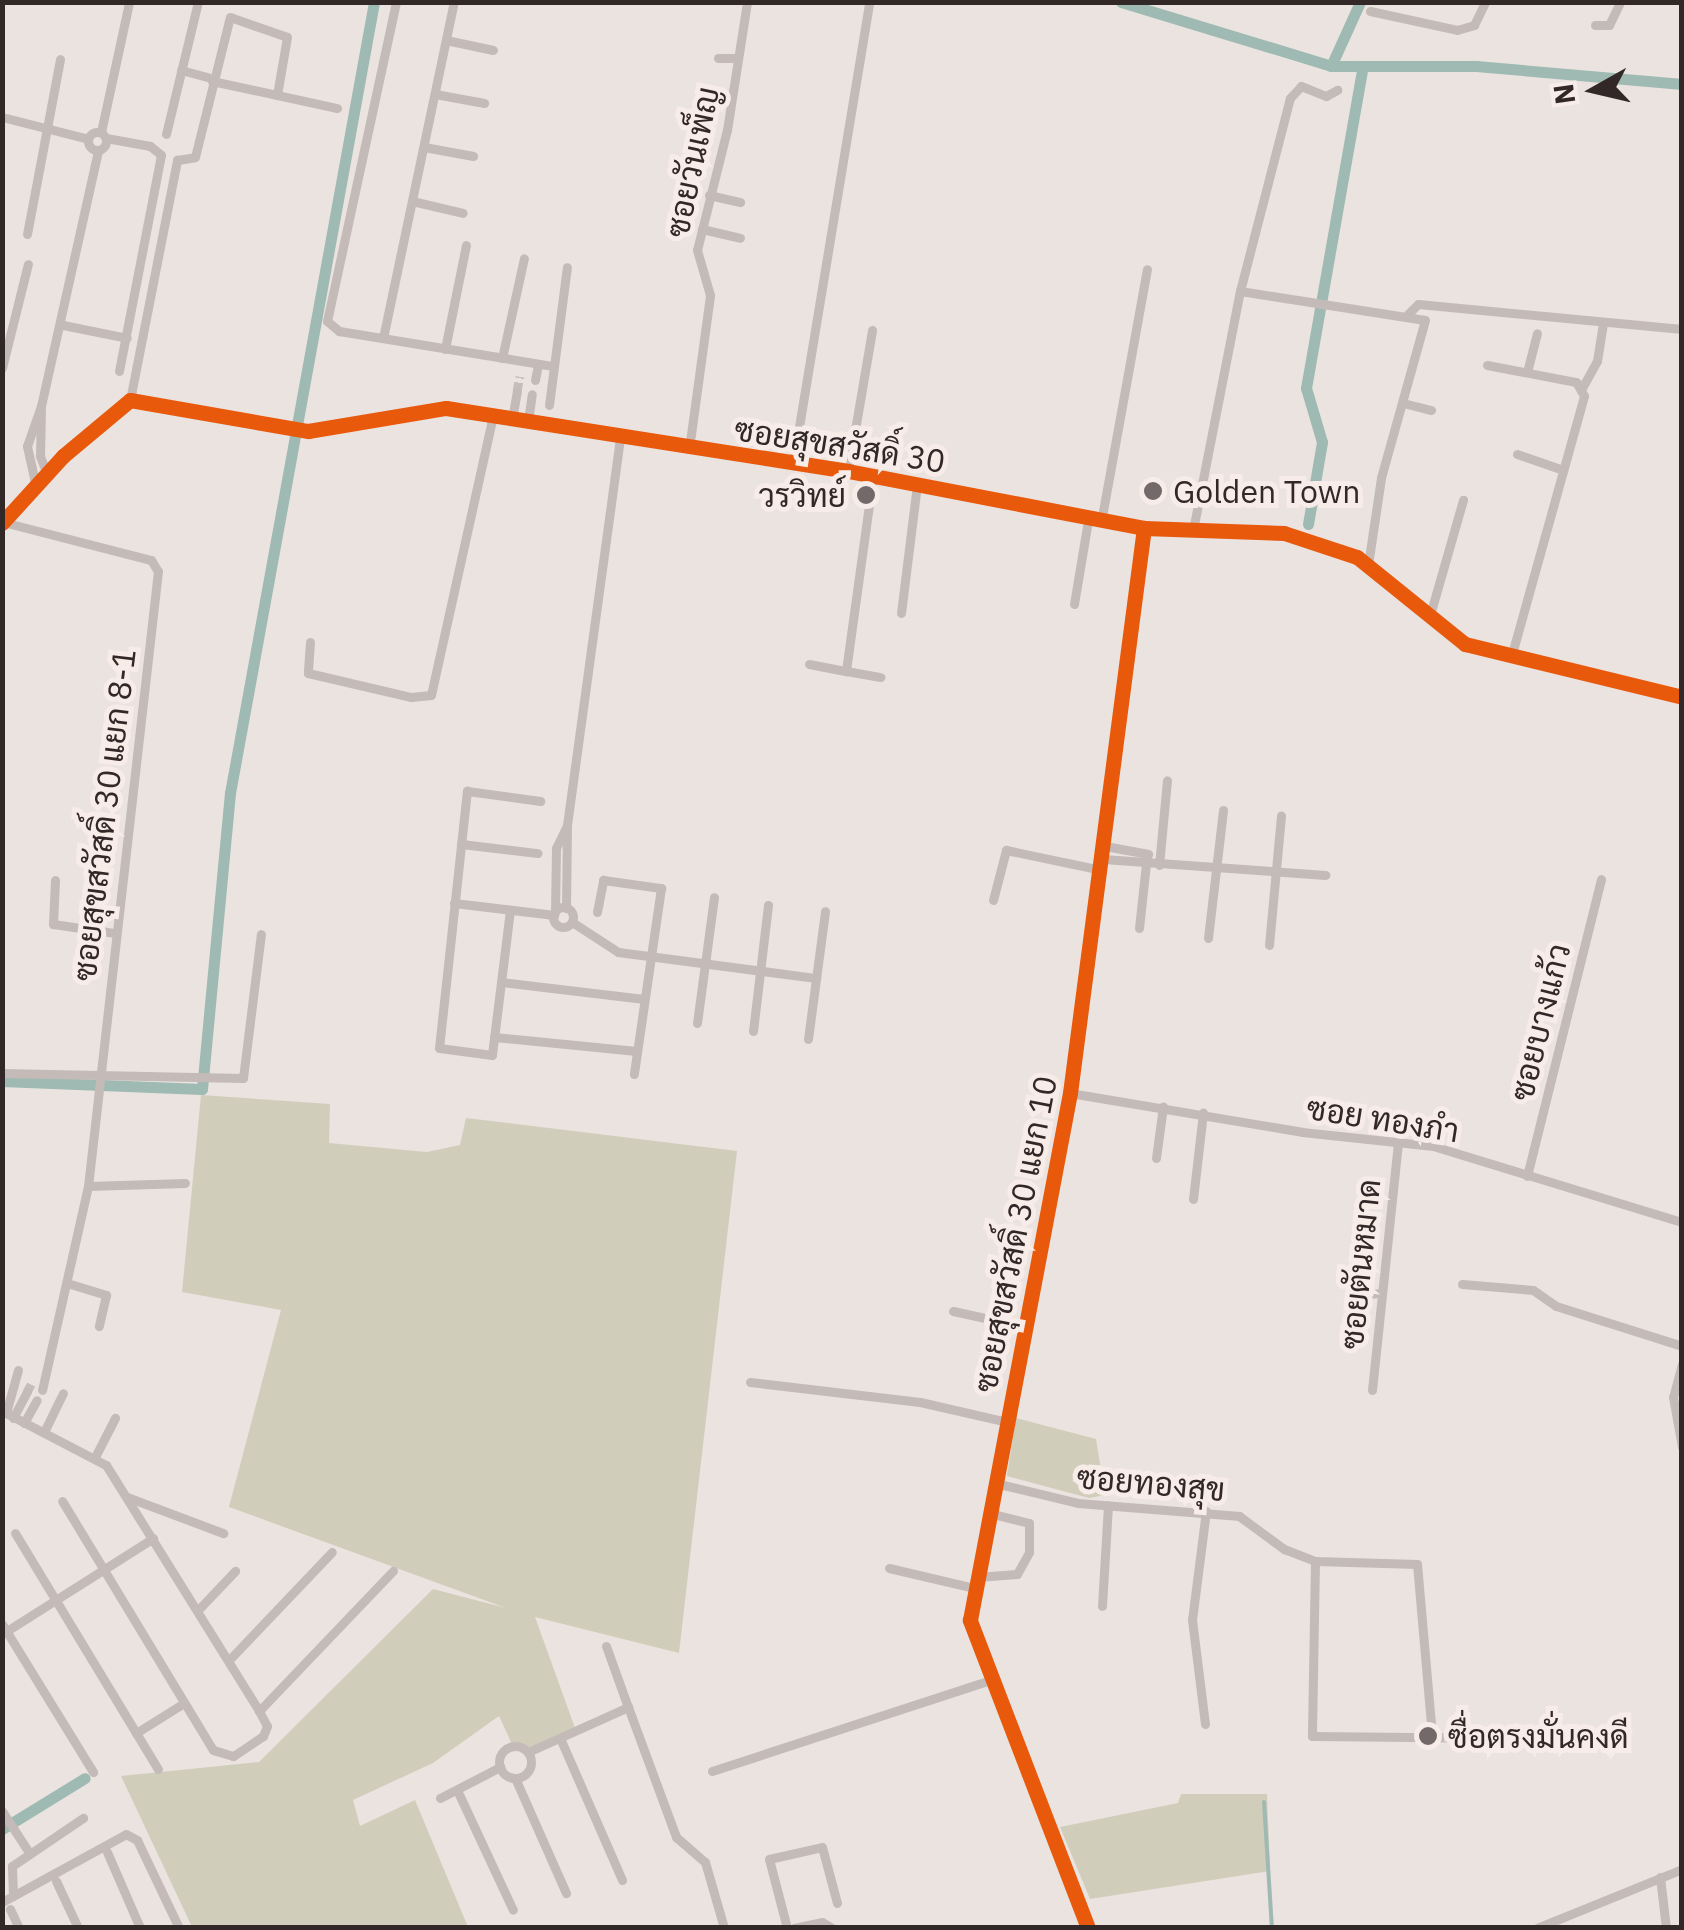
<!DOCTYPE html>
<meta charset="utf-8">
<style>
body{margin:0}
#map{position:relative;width:1684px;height:1930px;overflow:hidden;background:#eae3e0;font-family:"IBM Plex Sans",Sarabun,sans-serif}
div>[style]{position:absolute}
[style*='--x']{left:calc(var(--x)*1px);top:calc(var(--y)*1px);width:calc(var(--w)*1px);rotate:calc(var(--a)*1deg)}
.green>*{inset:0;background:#d0cebb}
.stream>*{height:4px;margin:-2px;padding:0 2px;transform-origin:2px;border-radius:2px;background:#9ebab2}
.canal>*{height:11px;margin:-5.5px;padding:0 5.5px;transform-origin:5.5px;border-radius:5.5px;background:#9ebab2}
.minor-tunnel>*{height:9px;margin-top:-4.5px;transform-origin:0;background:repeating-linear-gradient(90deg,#c5bebb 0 9px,transparent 0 13.5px)}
.minor>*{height:9px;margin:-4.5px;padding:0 4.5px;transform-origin:4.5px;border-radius:4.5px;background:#c4bbb9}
.minor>.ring{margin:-4.5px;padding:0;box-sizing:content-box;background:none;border:9px solid #c4bbb9;border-radius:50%}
.cycleway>*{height:15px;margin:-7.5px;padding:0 7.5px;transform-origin:7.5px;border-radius:7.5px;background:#e8590c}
.dots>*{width:28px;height:28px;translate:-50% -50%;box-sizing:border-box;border:5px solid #f7ece7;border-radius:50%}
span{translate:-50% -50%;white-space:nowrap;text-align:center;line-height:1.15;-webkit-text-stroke:10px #f7ece7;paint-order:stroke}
.street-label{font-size:32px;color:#332828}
.poi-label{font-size:32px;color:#332828}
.left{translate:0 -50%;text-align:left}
.right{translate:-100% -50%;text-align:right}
.frame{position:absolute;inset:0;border:5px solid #332828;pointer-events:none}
.north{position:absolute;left:1544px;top:40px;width:100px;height:100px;-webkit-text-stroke:8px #f7ece7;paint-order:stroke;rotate:262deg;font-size:28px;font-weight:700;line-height:40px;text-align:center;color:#332828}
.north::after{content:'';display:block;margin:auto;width:35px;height:45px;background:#332828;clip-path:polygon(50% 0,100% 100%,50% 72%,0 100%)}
</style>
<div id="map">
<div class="green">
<i style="clip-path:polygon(201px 1095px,330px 1104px,329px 1143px,427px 1152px,460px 1145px,466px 1118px,737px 1151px,679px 1653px,535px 1617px,575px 1728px,529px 1748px,512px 1744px,499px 1716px,433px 1763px,353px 1800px,360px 1826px,415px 1800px,468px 1927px,192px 1927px,121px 1776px,259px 1762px,433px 1589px,506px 1608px,229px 1507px,281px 1310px,182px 1292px)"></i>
<i style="clip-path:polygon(1016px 1418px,1096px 1439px,1105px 1495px,1089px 1498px,1007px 1476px)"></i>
<i style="clip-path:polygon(1181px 1794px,1267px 1794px,1270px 1871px,1090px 1899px,1060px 1827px,1178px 1803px)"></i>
</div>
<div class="stream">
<i style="--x:1264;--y:1802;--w:126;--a:86.4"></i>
</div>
<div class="canal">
<i style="--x:1121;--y:2;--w:220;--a:16.9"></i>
<i style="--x:1331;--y:66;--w:145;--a:0"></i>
<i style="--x:1476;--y:66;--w:207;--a:5"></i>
<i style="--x:1331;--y:66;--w:70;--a:-65.6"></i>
<i style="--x:1308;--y:524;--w:83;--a:-80.3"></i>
<i style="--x:1322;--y:442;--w:56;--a:-106.5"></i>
<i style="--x:1306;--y:388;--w:327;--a:-80"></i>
<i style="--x:2;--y:1081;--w:200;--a:2.3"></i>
<i style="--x:202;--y:1089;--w:297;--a:-84.6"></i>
<i style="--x:230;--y:793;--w:804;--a:-79.68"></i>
<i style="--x:2;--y:1829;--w:97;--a:-31.6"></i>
</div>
<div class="minor-tunnel">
<i style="--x:517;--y:391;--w:15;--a:-79"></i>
<i style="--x:27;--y:1392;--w:11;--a:-63"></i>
</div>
<div class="minor">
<i style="--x:396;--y:2;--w:326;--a:102.2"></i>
<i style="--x:327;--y:321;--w:16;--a:40"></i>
<i style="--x:339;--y:331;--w:217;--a:9.3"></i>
<i style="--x:1370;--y:11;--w:89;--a:12.3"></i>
<i style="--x:1457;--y:30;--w:18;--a:-16"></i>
<i style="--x:1474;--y:25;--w:25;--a:-64"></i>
<i style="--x:1595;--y:25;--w:14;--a:0"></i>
<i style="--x:1609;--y:25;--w:25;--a:-64"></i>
<i style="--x:446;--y:40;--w:48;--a:12"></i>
<i style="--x:718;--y:58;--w:20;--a:0"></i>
<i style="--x:181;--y:70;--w:28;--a:15"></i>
<i style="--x:212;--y:81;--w:128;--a:12.2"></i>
<i style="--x:435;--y:94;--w:50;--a:10.4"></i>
<i style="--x:2;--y:117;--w:89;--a:14.3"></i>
<i class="ring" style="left:88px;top:132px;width:9px;height:9px"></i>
<i style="--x:101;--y:132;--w:133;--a:-77.8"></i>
<i style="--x:166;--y:134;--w:136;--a:-76.4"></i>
<i style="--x:106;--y:138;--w:45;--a:10.3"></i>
<i style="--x:150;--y:146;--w:14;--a:39"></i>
<i style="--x:161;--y:155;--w:220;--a:101"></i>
<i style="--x:424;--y:147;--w:50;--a:10.4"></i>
<i style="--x:709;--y:195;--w:32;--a:13"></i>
<i style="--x:412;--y:201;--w:52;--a:13.2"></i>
<i style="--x:702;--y:229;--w:39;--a:13"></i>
<i style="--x:27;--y:234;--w:178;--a:-79.3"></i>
<i style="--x:1240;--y:291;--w:187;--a:8.9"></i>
<i style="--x:1425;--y:320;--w:164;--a:105.6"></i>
<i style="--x:1381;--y:478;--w:88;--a:98.5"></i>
<i style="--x:1408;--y:314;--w:14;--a:-45"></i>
<i style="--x:1418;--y:304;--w:265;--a:5.4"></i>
<i style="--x:63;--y:325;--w:65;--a:11.5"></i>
<i style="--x:383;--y:338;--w:343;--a:-78.1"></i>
<i style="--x:445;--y:349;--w:106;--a:-78.6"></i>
<i style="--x:502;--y:358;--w:102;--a:-77.6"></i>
<i style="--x:1487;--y:365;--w:91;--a:10.8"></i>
<i style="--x:1576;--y:382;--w:16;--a:60"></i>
<i style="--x:1584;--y:396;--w:272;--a:105.6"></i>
<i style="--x:2;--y:368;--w:107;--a:-76"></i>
<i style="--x:1527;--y:372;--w:40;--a:-75.6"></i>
<i style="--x:535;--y:380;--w:16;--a:-79"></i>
<i style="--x:1582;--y:388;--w:31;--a:-61"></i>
<i style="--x:1597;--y:361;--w:37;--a:-81"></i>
<i style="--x:130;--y:400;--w:245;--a:-78.9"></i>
<i style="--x:177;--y:160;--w:18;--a:-9"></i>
<i style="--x:195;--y:157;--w:144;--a:-76"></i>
<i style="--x:230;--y:17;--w:60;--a:19.3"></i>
<i style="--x:287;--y:37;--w:59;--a:99.8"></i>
<i style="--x:1403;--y:403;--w:29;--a:14"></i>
<i style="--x:549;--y:405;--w:139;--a:-82.6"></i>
<i style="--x:41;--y:406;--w:262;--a:-77.4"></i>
<i style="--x:512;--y:419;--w:28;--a:-80"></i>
<i style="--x:528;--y:421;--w:27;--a:-82"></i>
<i style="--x:689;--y:449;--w:155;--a:-82.2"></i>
<i style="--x:710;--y:295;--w:47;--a:-106.1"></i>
<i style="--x:697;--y:250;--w:124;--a:-76"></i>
<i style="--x:727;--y:130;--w:130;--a:-81.1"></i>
<i style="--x:1517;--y:454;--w:49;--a:19.2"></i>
<i style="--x:793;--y:463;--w:467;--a:-80.6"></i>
<i style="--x:848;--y:471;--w:143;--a:-80.3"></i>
<i style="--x:873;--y:476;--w:197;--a:97.9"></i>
<i style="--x:846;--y:671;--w:35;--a:10"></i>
<i style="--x:36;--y:487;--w:42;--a:-102.4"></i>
<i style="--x:27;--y:446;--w:42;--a:-70.7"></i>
<i style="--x:41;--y:406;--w:50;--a:91.1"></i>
<i style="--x:40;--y:456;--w:19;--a:69"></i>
<i style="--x:3;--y:522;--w:153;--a:14.4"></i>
<i style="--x:151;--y:560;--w:13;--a:58"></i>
<i style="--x:158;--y:571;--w:619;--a:96.49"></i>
<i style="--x:88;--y:1186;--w:209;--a:102.7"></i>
<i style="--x:1101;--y:522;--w:257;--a:-79.7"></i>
<i style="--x:2;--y:523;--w:91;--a:-47.7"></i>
<i style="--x:63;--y:456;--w:87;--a:-39.9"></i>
<i style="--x:130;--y:400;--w:181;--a:9.9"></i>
<i style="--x:308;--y:431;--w:140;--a:-9.5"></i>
<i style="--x:446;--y:408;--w:407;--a:8.9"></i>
<i style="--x:848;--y:471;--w:301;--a:10.9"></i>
<i style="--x:1144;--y:528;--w:140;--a:2"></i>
<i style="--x:1284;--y:533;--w:77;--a:18.2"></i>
<i style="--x:1357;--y:557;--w:139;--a:38.9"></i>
<i style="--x:1465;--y:644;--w:223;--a:13.7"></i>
<i style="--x:1193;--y:530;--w:244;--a:-78.9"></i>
<i style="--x:1240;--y:291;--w:199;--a:-75.5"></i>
<i style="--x:1290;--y:98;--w:16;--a:-47"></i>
<i style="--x:1301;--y:86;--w:27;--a:22"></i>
<i style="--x:1326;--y:96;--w:13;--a:-29"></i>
<i style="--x:1074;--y:604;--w:85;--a:-80.5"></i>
<i style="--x:901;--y:613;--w:130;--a:-82.9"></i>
<i style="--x:1430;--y:615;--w:120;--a:-74"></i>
<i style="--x:310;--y:642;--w:31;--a:94"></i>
<i style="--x:308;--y:673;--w:106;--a:13.1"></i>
<i style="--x:411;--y:697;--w:20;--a:-6"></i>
<i style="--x:431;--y:695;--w:286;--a:-77.5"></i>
<i style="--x:809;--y:664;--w:38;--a:11"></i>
<i style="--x:461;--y:844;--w:77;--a:6.8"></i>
<i style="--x:1105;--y:846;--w:44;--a:10.5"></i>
<i style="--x:1103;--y:859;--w:223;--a:4.1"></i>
<i style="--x:1159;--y:865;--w:85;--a:-84.6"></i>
<i style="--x:55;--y:880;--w:44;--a:92.6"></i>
<i style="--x:53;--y:924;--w:63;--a:8.3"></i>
<i style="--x:993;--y:900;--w:52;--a:-75.4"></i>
<i style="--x:1006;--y:850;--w:98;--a:11.8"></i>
<i style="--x:454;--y:903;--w:101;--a:6.8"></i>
<i class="ring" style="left:553px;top:907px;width:11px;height:11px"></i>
<i style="--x:566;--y:908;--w:83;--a:-89.3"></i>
<i style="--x:567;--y:825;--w:392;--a:-82.2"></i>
<i style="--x:510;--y:910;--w:146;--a:97.1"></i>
<i style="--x:492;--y:1055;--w:53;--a:-172.5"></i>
<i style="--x:439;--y:1048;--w:259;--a:-83.8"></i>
<i style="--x:467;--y:791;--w:74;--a:7.8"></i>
<i style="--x:555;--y:912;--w:64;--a:-89.1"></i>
<i style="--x:556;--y:848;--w:25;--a:-64"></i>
<i style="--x:597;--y:912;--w:33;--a:-79"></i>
<i style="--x:603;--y:880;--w:59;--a:7.9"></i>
<i style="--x:661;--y:888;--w:188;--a:98.3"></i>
<i style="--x:572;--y:922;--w:55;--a:33.1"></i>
<i style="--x:618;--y:952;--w:200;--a:7.5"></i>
<i style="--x:1139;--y:928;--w:74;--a:-83.8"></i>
<i style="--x:1208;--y:938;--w:129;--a:-83.3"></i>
<i style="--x:1269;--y:945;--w:130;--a:-84.7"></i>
<i style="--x:501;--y:982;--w:144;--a:6.8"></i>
<i style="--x:697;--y:1023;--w:127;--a:-82.3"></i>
<i style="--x:753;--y:1031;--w:127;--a:-83.2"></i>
<i style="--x:494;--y:1037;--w:143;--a:5.6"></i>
<i style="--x:808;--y:1039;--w:129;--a:-82.4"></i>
<i style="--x:2;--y:1073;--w:241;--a:1.2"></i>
<i style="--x:243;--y:1078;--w:145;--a:-82.9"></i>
<i style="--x:1070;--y:1093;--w:235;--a:9.5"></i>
<i style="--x:1302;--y:1132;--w:132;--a:6.1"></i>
<i style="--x:1433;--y:1146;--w:260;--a:17"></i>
<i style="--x:1156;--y:1158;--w:52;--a:-82.3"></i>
<i style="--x:1527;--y:1176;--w:306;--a:-76"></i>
<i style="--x:88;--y:1186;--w:97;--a:-1.8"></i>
<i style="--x:1193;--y:1199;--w:87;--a:-83.4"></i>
<i style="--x:67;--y:1283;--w:41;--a:17.1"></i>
<i style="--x:106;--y:1295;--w:32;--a:103"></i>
<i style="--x:1462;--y:1284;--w:71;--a:4.8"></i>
<i style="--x:1533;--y:1290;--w:28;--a:35"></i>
<i style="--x:1556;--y:1306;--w:132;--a:17.6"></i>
<i style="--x:1353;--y:1295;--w:27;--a:-4"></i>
<i style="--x:953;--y:1311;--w:75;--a:12.4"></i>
<i style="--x:1682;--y:1364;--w:34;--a:105"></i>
<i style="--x:1673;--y:1397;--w:51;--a:79.8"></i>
<i style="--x:18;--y:1370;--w:45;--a:105.6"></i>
<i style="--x:6;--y:1413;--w:113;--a:27.5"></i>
<i style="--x:106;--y:1465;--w:290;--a:58.1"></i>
<i style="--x:259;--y:1711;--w:17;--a:62"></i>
<i style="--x:267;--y:1726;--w:11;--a:112"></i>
<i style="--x:263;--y:1736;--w:36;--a:146"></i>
<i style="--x:233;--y:1756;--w:21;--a:-163"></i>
<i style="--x:213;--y:1750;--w:291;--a:-121.2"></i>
<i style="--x:750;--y:1382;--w:171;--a:6.7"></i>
<i style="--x:920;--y:1402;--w:89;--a:12.9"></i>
<i style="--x:1372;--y:1390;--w:247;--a:-84"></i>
<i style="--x:13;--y:1418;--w:30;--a:-62"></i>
<i style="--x:24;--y:1423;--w:26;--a:-61"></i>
<i style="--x:44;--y:1432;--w:43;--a:-64"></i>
<i style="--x:95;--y:1457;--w:44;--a:-62.9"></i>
<i style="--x:995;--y:1483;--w:85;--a:13.5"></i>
<i style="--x:1078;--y:1503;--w:162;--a:4.6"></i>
<i style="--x:1239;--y:1516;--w:56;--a:36.3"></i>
<i style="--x:1284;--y:1549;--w:33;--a:21"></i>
<i style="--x:1315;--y:1561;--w:102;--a:1.7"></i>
<i style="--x:1417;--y:1564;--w:173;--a:85"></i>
<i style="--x:127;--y:1497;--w:103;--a:20.6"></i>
<i style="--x:15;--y:1533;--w:276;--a:58.8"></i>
<i style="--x:1315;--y:1561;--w:175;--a:91"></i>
<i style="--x:1312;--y:1736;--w:199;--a:0.6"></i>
<i style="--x:889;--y:1568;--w:87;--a:13.2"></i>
<i style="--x:977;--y:1577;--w:40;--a:-4.3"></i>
<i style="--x:1017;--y:1574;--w:25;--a:-61"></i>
<i style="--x:1029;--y:1552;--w:29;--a:-90"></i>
<i style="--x:1029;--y:1523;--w:41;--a:-166"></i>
<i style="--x:1102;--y:1606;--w:101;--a:-86.6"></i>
<i style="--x:198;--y:1610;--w:54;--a:-46.5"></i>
<i style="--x:2;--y:1624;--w:174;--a:58.4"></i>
<i style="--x:2;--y:1634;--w:179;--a:-32.4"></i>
<i style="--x:606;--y:1646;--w:65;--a:70.2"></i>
<i style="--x:229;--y:1660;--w:149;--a:-46.4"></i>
<i style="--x:259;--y:1711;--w:194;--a:-46.3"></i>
<i style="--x:1205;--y:1724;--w:105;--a:-97.1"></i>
<i style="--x:1192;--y:1620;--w:110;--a:-82.7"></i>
<i style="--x:136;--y:1733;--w:57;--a:-32"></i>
<i style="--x:560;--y:1738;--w:155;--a:66.4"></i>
<i class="ring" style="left:499px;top:1746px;width:23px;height:23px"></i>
<i style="--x:528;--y:1752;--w:110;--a:-24.2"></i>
<i style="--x:628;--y:1707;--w:139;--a:69.7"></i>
<i style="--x:676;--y:1837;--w:38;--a:41"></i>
<i style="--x:705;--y:1862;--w:69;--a:73.9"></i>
<i style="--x:712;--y:1771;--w:293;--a:-18.1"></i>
<i style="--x:515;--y:1778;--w:126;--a:66.1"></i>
<i style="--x:457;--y:1790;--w:132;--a:65"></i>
<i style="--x:440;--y:1798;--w:68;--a:-27.3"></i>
<i style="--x:2;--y:1811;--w:51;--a:56.9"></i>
<i style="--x:107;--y:1852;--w:83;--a:66.5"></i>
<i style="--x:1660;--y:1877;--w:51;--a:83.3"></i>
<i style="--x:56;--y:1881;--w:52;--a:64.9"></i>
<i style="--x:13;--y:1896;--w:30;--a:-92"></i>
<i style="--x:12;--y:1866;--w:86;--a:-34.1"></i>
<i style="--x:2;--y:1902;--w:141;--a:-28.7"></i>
<i style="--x:126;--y:1834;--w:13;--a:29"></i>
<i style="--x:137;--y:1840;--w:98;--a:64.5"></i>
<i style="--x:10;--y:1909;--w:21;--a:65"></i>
<i style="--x:787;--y:1928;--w:71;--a:-104.6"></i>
<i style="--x:769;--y:1859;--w:54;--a:-12.8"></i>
<i style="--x:822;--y:1847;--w:58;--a:75"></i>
<i style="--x:794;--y:1928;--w:29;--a:-12"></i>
<i style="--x:822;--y:1922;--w:12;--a:31"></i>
<i style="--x:1088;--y:1928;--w:330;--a:-111"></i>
<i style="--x:970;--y:1620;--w:536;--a:-79.26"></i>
<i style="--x:1070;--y:1093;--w:570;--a:-82.54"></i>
<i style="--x:1537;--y:1928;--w:157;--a:-22.1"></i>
</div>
<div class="cycleway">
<i style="--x:2;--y:523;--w:91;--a:-47.7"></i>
<i style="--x:63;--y:456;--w:87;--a:-39.9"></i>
<i style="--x:130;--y:400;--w:181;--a:9.9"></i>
<i style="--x:308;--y:431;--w:140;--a:-9.5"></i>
<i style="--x:446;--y:408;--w:407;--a:8.9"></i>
<i style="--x:848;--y:471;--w:301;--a:10.9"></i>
<i style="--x:1144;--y:528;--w:140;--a:2"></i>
<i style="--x:1284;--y:533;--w:77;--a:18.2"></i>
<i style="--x:1357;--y:557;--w:139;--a:38.9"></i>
<i style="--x:1465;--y:644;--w:223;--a:13.7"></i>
<i style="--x:1088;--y:1928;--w:330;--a:-111"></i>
<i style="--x:970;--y:1620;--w:536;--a:-79.26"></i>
<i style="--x:1070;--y:1093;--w:570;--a:-82.54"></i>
</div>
<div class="dots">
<i style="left:1153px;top:491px;background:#736968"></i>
<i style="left:866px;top:495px;background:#736968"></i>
<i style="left:1428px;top:1736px;background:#736968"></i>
</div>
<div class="street-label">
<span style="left:692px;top:162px;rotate:-78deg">ซอยวันเพ็ญ</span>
<span style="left:840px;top:445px;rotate:9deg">ซอยสุขสวัสดิ์ 30</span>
<span style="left:104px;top:815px;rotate:-83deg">ซอยสุขสวัสดิ์ 30 แยก 8-1</span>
<span style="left:1540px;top:1022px;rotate:-76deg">ซอยบางแก้ว</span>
<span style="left:1383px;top:1119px;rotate:9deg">ซอย ทองภํา</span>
<span style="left:1015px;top:1234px;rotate:-79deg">ซอยสุขสวัสดิ์ 30 แยก 10</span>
<span style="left:1360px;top:1264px;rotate:-84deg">ซอยตันหมาด</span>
<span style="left:1151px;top:1483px;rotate:5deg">ซอยทองสุข</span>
</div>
<div class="poi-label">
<span class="left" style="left:1173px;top:491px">Golden Town</span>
<span class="right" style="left:846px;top:495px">วรวิทย์</span>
<span class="left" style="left:1448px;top:1736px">ซื่อตรงมั่นคงดี</span>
</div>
<div class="frame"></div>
<div class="north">N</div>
</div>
